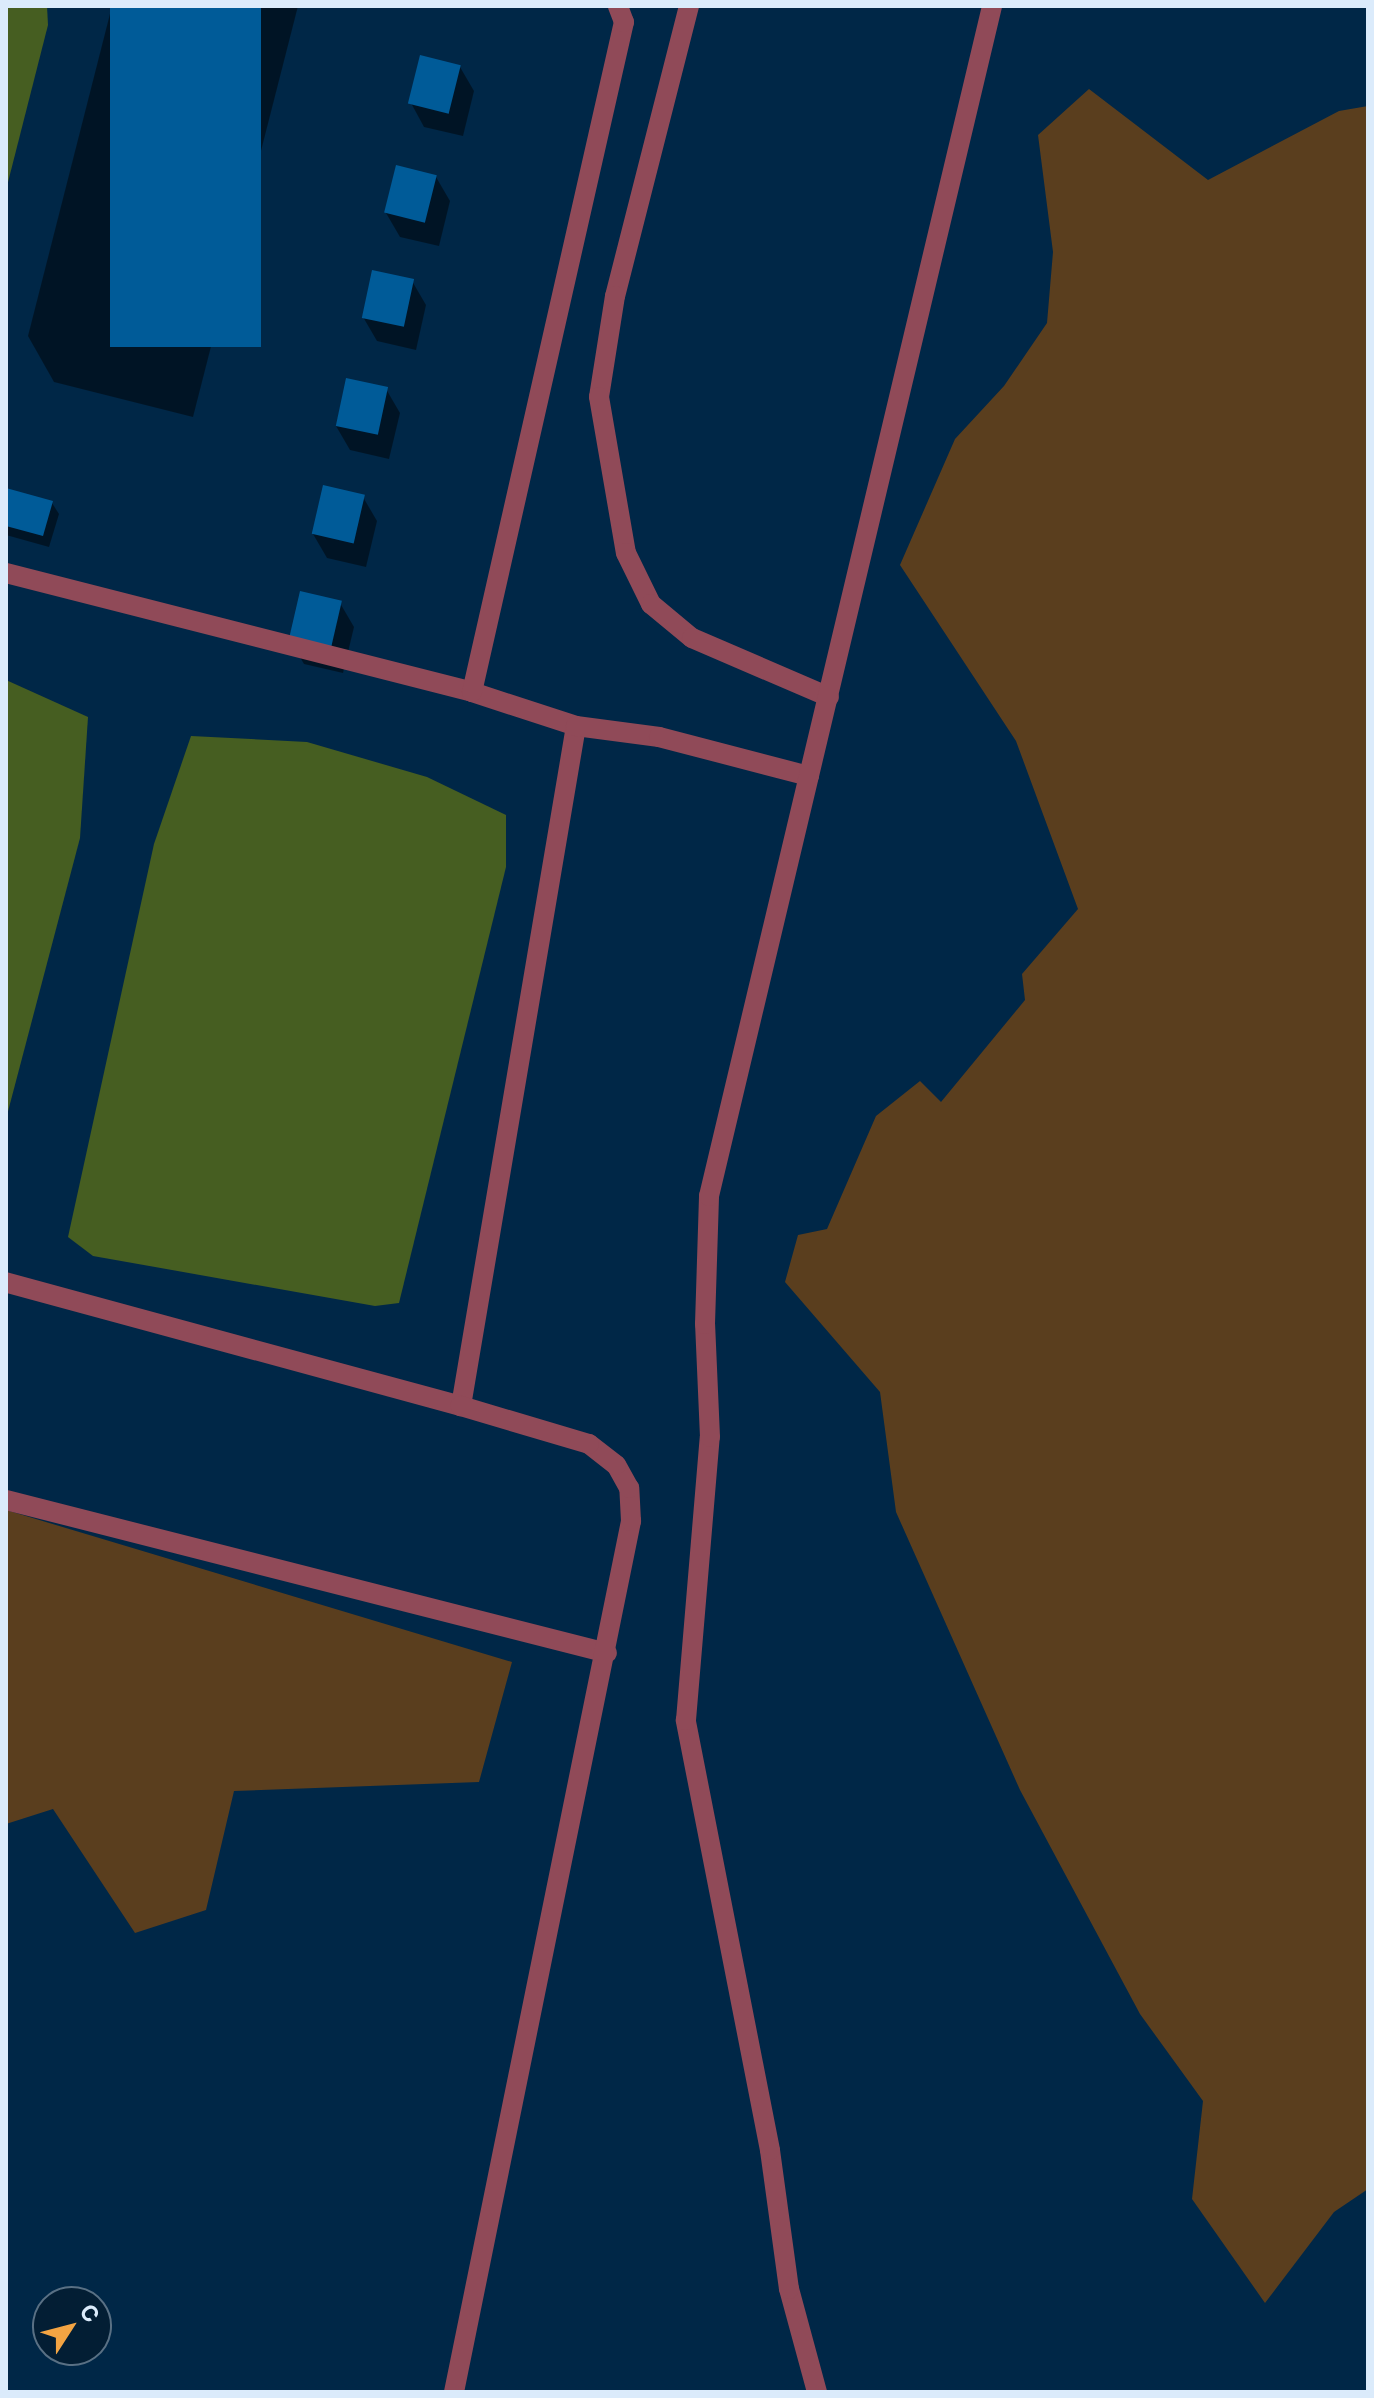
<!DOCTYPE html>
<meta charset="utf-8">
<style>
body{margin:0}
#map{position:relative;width:1374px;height:2398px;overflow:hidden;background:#002747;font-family:Inter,sans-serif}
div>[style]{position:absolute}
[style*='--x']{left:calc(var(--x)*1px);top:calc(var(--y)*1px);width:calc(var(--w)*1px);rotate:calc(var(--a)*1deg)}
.green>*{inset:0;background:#5a3e1e}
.water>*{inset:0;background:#465e21}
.shadow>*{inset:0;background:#0007}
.building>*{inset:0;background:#005b98;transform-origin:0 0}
.minor>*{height:20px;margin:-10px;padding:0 10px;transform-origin:10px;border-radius:10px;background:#904a58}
span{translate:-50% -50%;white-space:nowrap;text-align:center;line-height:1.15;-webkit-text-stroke:8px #031e34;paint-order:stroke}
.frame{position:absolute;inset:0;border:8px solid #dbebfb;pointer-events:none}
.north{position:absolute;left:32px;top:2286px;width:80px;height:80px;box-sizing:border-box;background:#031e34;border:2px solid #597084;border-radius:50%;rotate:54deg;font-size:22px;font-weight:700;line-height:32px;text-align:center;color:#dbebfb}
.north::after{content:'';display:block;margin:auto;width:28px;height:36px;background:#f3a443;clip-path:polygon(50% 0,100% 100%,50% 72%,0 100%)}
</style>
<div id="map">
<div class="green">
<i style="clip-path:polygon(1089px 89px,1208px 180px,1339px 111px,1368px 106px,1368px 2189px,1334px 2212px,1265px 2303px,1192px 2199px,1203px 2101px,1140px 2014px,1020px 1790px,896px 1512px,880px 1392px,785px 1282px,798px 1235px,827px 1229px,876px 1116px,920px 1081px,941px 1102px,1025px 1000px,1022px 974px,1078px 909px,1016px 741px,900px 565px,955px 439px,1004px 386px,1047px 323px,1053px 252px,1038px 135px)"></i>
<i style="clip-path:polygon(6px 1510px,512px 1662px,479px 1782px,234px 1791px,206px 1910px,135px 1933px,53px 1809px,6px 1824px)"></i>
</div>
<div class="water">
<i style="clip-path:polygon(6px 6px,47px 6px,48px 25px,6px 190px)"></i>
<i style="clip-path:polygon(6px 680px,88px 717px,80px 838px,6px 1119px)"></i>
<i style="clip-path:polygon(191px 736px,307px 742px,427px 777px,506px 815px,506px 867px,399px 1303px,375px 1306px,93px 1256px,68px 1237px,154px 844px)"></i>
</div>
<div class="shadow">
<i style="clip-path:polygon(112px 6px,298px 6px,193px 417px,54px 382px,28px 336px)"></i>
<i style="clip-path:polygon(460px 67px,474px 91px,463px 136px,424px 127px,411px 103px)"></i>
<i style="clip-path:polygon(436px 177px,450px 201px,439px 246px,400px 237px,386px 213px)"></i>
<i style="clip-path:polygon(412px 281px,426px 305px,416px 350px,377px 341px,363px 317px)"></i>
<i style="clip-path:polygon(386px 389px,400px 413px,389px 459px,350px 450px,336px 426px)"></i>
<i style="clip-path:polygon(6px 491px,52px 503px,59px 514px,49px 547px,6px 535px)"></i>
<i style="clip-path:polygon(363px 497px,377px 521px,366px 567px,327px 558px,313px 534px)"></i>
<i style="clip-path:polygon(340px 603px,354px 627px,343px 673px,304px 664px,290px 640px)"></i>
</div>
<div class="building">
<i style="left:110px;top:6px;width:151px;height:341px"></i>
<i style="left:420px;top:55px;width:42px;height:50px;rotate:14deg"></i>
<i style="left:396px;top:165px;width:42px;height:49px;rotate:14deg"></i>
<i style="left:372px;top:270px;width:43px;height:49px;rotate:12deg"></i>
<i style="left:346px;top:378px;width:43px;height:49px;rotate:12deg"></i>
<i style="left:323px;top:485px;width:43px;height:50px;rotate:13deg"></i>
<i style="clip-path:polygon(6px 488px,53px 501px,43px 536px,6px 526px)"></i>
<i style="left:300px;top:591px;width:43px;height:50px;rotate:13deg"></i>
</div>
<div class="minor">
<i style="--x:689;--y:6;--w:299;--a:104.3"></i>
<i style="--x:615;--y:296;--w:102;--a:99"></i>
<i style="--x:599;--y:397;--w:158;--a:80.2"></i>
<i style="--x:626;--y:553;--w:57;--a:63.9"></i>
<i style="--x:651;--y:604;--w:53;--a:39.7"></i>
<i style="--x:692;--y:638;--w:149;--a:23.3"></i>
<i style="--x:6;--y:573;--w:481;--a:14.3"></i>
<i style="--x:472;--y:692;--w:109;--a:18.1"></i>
<i style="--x:576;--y:726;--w:690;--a:99.6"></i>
<i style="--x:461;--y:1406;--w:472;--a:-164.8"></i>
<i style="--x:472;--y:692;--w:687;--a:-77.22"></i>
<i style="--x:624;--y:22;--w:17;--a:-111"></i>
<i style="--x:576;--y:726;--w:84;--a:7.5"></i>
<i style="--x:659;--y:737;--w:155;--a:14.6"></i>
<i style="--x:6;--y:1500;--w:620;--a:14.28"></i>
<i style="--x:454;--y:2392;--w:889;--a:-78.51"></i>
<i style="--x:631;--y:1521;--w:33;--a:-93"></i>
<i style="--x:629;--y:1488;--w:26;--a:-119"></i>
<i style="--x:616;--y:1465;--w:34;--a:-142"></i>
<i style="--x:589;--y:1444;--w:134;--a:-163.5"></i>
<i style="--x:817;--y:2392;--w:107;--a:-105.2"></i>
<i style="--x:789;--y:2289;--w:140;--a:-97.8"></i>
<i style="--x:770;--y:2150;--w:438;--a:-101.1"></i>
<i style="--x:686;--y:1720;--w:284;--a:-85.2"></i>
<i style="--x:710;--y:1437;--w:113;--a:-92.5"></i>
<i style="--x:705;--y:1324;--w:128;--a:-88.2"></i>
<i style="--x:709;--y:1196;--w:1223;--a:-76.62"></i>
</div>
<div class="frame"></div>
<div class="north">С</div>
</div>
